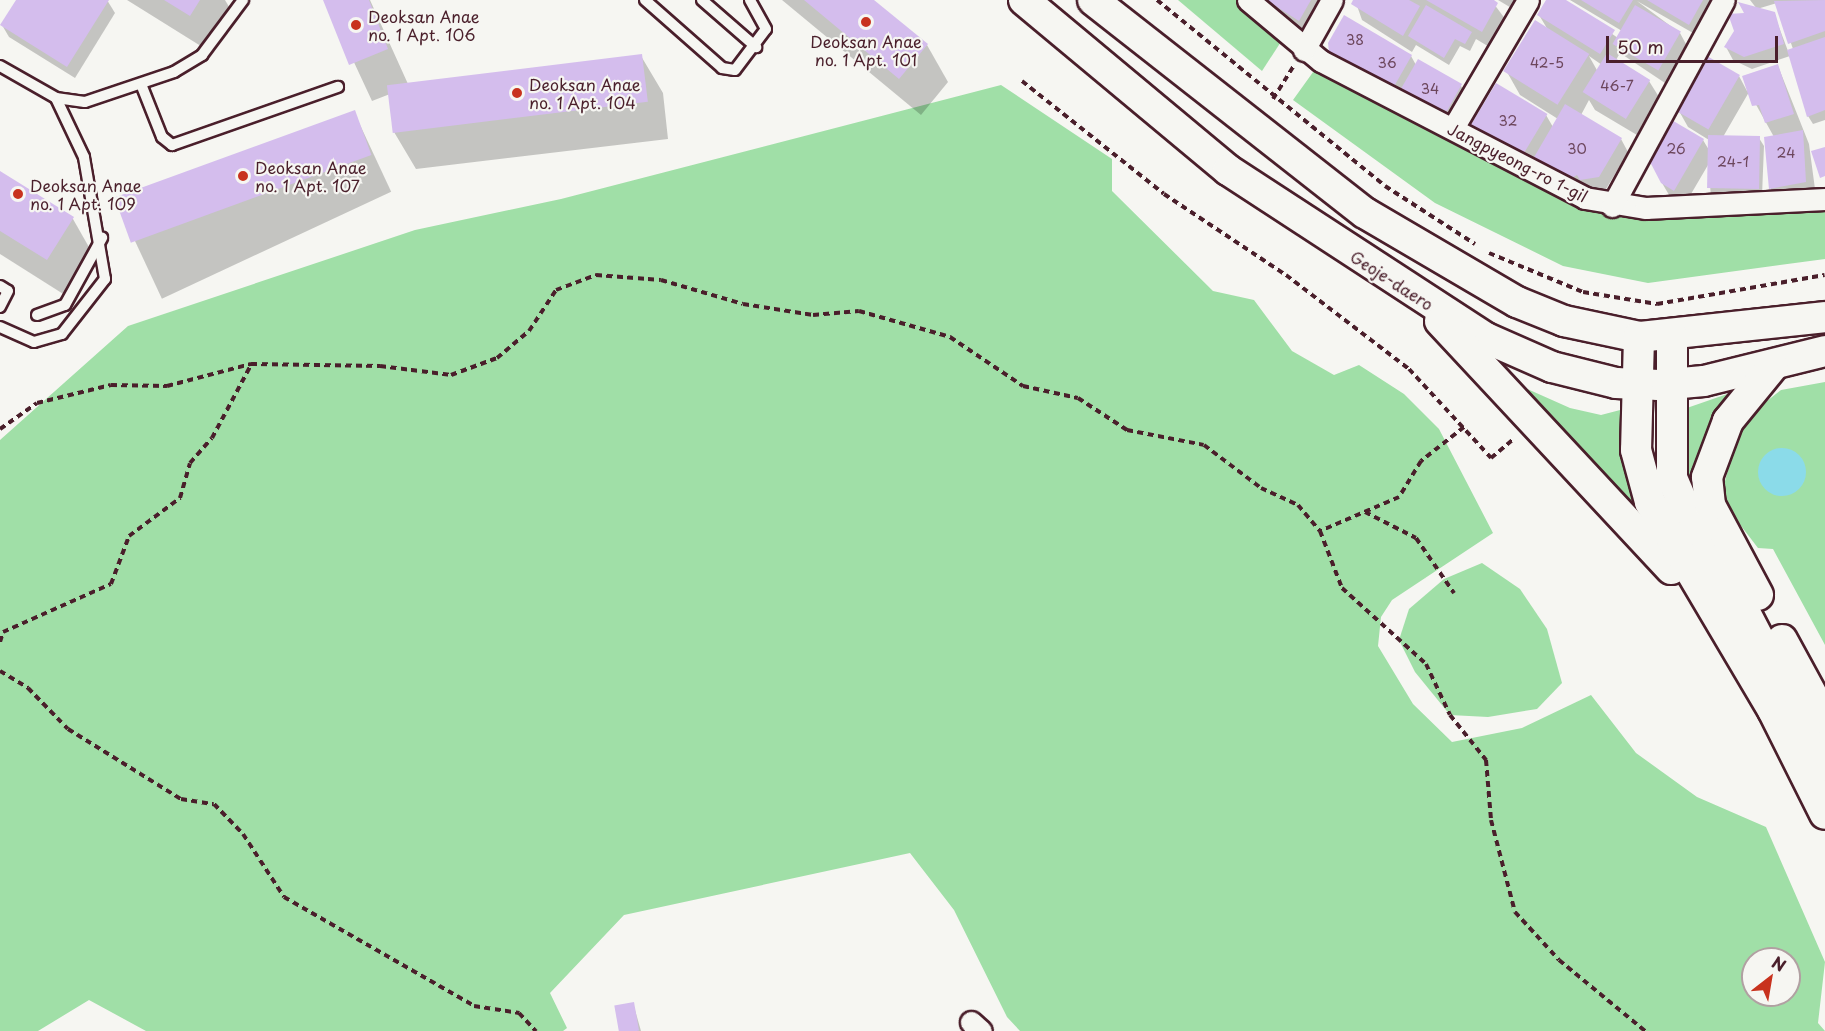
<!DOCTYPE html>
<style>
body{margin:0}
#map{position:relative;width:1825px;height:1031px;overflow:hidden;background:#f6f6f2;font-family:"Playpen Sans",sans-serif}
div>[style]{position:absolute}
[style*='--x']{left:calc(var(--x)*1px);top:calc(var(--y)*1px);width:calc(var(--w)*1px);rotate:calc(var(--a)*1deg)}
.green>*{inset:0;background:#a0dfa7}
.water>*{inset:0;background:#8bdbe9}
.round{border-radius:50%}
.shadow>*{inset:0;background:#0003;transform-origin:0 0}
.building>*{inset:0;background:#d4bded;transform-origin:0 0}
.path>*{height:4px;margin-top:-2px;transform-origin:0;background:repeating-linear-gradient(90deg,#4a1f2b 0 6px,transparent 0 10.5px)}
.roads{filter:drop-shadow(2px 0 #4a1f2b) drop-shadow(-2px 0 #4a1f2b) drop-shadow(0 2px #4a1f2b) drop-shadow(0 -2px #4a1f2b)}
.lane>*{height:10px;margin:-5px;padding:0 5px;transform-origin:5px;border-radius:5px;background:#f6f6f2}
.street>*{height:21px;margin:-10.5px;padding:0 10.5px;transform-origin:10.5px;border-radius:10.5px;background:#f6f6f2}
.secondary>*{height:30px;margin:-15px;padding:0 15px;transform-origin:15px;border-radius:15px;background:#f6f6f2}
.dots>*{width:16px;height:16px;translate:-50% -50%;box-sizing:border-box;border:3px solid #f6f6f2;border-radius:50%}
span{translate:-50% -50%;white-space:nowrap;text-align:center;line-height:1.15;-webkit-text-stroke:4.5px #f6f6f2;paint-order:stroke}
.number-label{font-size:14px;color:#6c465c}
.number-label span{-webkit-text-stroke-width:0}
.poi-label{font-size:16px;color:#4a1f2b}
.left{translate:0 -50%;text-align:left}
.street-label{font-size:16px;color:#4a1f2b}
.north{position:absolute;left:1741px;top:947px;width:60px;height:60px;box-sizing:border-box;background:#f6f6f2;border:2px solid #b1a0a2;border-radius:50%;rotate:31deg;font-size:16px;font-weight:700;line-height:24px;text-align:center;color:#4a1f2b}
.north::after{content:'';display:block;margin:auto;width:21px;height:27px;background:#c8321e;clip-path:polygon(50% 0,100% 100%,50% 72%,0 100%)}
.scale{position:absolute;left:1606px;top:36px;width:172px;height:27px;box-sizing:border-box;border:3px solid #4a1f2b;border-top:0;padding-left:8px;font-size:18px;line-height:21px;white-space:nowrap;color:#4a1f2b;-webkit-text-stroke:4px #f6f6f2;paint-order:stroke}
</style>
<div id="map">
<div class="green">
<i style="clip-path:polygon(1178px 0,1248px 0,1286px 34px,1262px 71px)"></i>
<i style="clip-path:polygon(1321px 61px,1585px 198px,1825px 199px,1825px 259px,1648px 283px,1563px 266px,1435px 203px,1293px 100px)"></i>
<i style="clip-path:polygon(evenodd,1001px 85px,1112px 159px,1112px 191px,1213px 291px,1254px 300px,1292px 351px,1334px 375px,1359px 365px,1404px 394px,1439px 429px,1493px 533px,1392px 600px,1381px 617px,1378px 646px,1413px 704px,1452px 742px,1522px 728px,1591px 695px,1636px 753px,1697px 797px,1766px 827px,1825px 962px,1818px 1023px,1825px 1031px,1020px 1031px,1007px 1017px,954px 910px,910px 853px,624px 915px,550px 993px,567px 1028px,563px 1031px,146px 1031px,89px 1000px,38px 1031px,0 1031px,0 440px,128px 326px,415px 230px,561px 199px,1001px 85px,1753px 959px,1789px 959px,1789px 995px,1753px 995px,1753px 959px)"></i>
<i style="clip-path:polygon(1507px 380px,1570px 408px,1601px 415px,1624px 409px,1646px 527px)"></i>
<i style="clip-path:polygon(1825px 382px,1825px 645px,1773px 549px,1758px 548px,1725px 505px,1724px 485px,1736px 439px,1762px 405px,1781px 390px)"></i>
<i style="clip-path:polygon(1733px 392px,1696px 503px,1684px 479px,1684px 409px)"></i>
<i style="clip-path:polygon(1482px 563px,1520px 589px,1547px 629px,1562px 683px,1537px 709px,1488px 717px,1450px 715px,1415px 672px,1399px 640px,1409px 609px,1444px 579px)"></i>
</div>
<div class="water">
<i class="round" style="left:1758px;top:448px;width:48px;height:48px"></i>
</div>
<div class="shadow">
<i style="clip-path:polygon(18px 0,107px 0,115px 13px,75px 78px,9px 37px,2px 25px)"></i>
<i style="clip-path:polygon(127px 0,225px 0,235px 17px,212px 53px)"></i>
<i style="clip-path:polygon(325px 0,370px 0,408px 84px,641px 56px,663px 93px,668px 139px,416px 169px,394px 132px,390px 94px,372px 101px)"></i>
<i style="clip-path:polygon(782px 0,872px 0,927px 45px,948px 82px,921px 115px)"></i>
<i style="clip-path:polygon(1262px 0,1329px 0,1308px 37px)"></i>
<i style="clip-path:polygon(1355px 0,1491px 0,1506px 20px,1491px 48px,1476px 39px,1470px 51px,1460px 46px,1449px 65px,1416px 45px,1412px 52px,1362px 20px)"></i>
<i style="clip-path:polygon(1498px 0,1525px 0,1518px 12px)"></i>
<i style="clip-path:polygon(evenodd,1547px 0,1563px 0,1618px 38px,1622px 31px,1570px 0,1712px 0,1693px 33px,1637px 1px,1680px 33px,1687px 46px,1665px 83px,1620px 53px,1616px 60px,1649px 81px,1659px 97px,1637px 135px,1595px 110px,1589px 100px,1581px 115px,1621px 139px,1628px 152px,1606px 189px,1575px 191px,1535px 159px,1528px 171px,1478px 141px,1546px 115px,1553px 127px,1558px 119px,1520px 95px,1507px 72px,1548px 30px,1539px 15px,1547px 0,1589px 56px,1602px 65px,1598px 72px,1589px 56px)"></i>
<i style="clip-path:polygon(evenodd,1750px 0,1825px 0,1825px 120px,1813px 124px,1808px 116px,1790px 56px,1752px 69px,1733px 60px,1726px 47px,1757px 9px,1750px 0,1777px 3px,1793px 49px,1788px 51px,1774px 14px,1757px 9px,1777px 3px)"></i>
<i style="clip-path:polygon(1331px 51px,1411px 56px,1416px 65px,1419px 61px,1461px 86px,1471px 102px,1456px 127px,1340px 68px)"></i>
<i style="clip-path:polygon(1778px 66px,1809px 144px,1815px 189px,1778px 201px,1771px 189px,1766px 138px,1774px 137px,1749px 92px,1723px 137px,1759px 138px,1764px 146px,1762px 196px,1711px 196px,1708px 165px,1684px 206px,1672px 200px,1662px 183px,1703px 140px,1709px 150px,1709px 140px,1688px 127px,1679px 111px,1739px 76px,1747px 91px)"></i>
<i style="left:354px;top:112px;width:88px;height:253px;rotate:65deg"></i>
<i style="clip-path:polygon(0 173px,73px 219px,94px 256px,68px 297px,0 254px)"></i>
<i style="clip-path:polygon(633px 1003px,641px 1031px,620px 1031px)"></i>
</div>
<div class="building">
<i style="clip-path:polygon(16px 0,109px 0,67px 67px,0 25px)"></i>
<i style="clip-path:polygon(164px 0,200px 0,190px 16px)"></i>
<i style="clip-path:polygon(323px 0,369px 0,388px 49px,349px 65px)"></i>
<i style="clip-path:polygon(804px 0,874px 0,928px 44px,899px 79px)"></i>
<i style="clip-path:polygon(1266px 0,1311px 0,1299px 21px)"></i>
<i style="clip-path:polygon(1353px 0,1409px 0,1420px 6px,1403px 36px,1351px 4px)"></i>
<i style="clip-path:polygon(1426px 0,1494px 0,1498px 3px,1482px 32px)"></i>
<i style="clip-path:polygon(1546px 0,1566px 0,1615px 30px,1600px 54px,1537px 15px)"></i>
<i style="clip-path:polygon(1581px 0,1633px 0,1619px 23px)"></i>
<i style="clip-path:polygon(1647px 0,1703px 0,1689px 25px)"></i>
<i style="clip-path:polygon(1825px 0,1825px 31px,1788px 44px,1774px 1px)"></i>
<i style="clip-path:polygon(1738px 2px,1775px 12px,1784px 44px,1744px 57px,1724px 47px,1734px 31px,1728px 14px,1744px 13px)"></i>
<i style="clip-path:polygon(1426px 5px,1472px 32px,1465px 44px,1455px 39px,1444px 58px,1408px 36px)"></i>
<i style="left:1635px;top:5px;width:53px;height:45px;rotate:30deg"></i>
<i style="clip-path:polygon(1344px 15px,1412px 55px,1392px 90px,1329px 52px,1328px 43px)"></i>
<i style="left:1535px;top:20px;width:64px;height:60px;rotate:32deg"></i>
<i style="clip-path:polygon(1825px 37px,1825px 110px,1807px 117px,1787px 50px)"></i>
<i style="left:1607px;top:53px;width:51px;height:46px;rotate:32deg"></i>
<i style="left:642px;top:54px;width:48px;height:257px;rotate:83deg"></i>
<i style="left:1707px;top:56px;width:38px;height:63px;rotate:30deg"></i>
<i style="clip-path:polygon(1418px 59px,1462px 84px,1447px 111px,1398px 94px)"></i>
<i style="clip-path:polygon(1778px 64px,1794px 114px,1765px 123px,1759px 105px,1752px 106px,1742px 76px)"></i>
<i style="left:1496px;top:83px;width:60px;height:53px;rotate:31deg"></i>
<i style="clip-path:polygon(1565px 104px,1622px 138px,1599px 177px,1580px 180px,1577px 175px,1568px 180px,1533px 159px)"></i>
<i style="left:355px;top:110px;width:48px;height:256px;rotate:70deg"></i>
<i style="clip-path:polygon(1670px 119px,1704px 139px,1674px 191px,1661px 183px,1648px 158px)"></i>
<i style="clip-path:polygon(1803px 130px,1806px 182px,1769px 189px,1764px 137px)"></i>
<i style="left:1708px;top:135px;width:52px;height:53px;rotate:1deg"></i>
<i style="clip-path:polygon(1825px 147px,1825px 176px,1820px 178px,1811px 151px)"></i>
<i style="clip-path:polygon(0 171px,74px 217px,47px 260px,0 231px)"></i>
<i style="left:634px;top:1002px;width:29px;height:20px;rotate:80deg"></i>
</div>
<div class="path">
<i style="--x:1157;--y:0;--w:294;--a:39.2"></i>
<i style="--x:1385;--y:186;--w:107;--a:32.8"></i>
<i style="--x:1022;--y:81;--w:181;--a:38.5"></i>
<i style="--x:1164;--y:194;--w:146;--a:33.6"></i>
<i style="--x:1286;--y:275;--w:155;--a:37.4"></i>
<i style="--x:1409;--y:369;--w:121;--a:47.3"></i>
<i style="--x:1491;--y:458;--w:31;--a:-40"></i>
<i style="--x:1273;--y:99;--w:38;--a:-58"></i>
<i style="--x:1489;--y:253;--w:102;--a:22.5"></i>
<i style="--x:1583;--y:292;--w:75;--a:9.2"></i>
<i style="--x:1657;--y:304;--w:170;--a:-9.8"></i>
<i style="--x:1464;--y:427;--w:55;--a:141.7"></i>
<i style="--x:1421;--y:461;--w:42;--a:121.4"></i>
<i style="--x:1399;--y:497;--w:86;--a:156.7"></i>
<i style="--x:1320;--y:531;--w:61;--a:68.9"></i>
<i style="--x:1342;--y:588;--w:113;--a:42.1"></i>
<i style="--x:1426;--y:664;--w:56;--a:64.8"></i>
<i style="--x:1450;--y:715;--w:58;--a:51.3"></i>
<i style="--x:1486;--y:760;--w:60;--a:85.2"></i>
<i style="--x:1491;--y:820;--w:95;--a:75.4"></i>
<i style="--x:1515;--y:912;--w:65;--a:47.5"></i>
<i style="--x:1559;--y:960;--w:112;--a:39.5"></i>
<i style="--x:0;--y:429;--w:45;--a:-35.1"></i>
<i style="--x:37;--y:403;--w:76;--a:-13.7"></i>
<i style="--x:111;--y:385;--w:56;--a:1"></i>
<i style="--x:167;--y:386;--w:87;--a:-14.7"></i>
<i style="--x:251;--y:364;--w:129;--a:0.9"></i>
<i style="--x:380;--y:366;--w:72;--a:7.2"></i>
<i style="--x:451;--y:375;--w:49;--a:-20.3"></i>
<i style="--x:497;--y:358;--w:42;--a:-40.2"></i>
<i style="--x:529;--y:331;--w:49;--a:-56.6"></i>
<i style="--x:556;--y:290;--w:43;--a:-20.6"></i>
<i style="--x:596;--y:275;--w:65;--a:4.4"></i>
<i style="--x:661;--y:280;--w:85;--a:16.3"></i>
<i style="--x:743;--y:304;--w:71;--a:8.9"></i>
<i style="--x:813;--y:315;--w:46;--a:-5"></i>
<i style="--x:859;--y:311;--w:95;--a:15.9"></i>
<i style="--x:950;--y:337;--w:88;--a:33.9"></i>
<i style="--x:1023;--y:386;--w:56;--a:12.3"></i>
<i style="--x:1078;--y:398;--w:59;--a:33.1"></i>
<i style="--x:1127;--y:430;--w:78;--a:11"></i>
<i style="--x:1204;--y:445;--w:71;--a:37"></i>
<i style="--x:1261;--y:488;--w:41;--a:24.7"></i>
<i style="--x:1298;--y:505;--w:34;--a:50"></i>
<i style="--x:1365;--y:512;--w:57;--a:27"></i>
<i style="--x:1416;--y:538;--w:67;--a:55.4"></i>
<i style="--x:0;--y:642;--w:10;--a:-73"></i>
<i style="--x:3;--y:632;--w:118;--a:-24"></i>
<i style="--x:111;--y:584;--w:51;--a:-69.4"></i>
<i style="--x:129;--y:536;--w:64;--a:-36.7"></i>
<i style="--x:180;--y:498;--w:36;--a:-74"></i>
<i style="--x:190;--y:463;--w:33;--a:-49"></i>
<i style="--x:212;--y:438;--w:83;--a:-61.9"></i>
<i style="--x:0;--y:671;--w:33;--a:31"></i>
<i style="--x:28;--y:688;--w:57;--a:45.7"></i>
<i style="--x:68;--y:729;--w:133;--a:31.8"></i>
<i style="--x:181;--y:799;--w:33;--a:9"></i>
<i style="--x:214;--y:804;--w:42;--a:46"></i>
<i style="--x:243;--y:834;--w:75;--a:56.9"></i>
<i style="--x:284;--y:897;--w:219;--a:29.8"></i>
<i style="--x:474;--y:1006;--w:46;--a:8.8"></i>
<i style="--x:519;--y:1013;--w:25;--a:47"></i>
</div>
<div class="roads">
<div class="lane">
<i style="--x:645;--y:0;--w:103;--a:41.4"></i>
<i style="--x:722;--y:68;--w:13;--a:9"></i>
<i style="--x:735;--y:70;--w:51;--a:-52.9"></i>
<i style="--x:766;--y:29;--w:33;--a:-119"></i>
<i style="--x:702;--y:0;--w:72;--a:41"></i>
<i style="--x:0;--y:66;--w:64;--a:29.7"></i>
<i style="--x:56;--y:98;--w:29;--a:8"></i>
<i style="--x:85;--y:102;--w:94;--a:-18.6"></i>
<i style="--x:174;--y:72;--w:33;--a:-31"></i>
<i style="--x:202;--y:55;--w:69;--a:-53.3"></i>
<i style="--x:141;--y:84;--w:57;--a:68.4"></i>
<i style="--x:162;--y:137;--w:13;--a:39"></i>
<i style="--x:172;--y:145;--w:176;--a:-19.3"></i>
<i style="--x:0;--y:286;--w:9;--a:32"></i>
<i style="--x:8;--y:291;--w:18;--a:117"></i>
<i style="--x:37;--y:315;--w:30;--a:-20"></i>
<i style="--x:65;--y:305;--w:77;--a:-61.1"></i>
<i style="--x:0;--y:327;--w:37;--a:24"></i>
<i style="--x:34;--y:342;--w:29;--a:-16"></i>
<i style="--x:62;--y:334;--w:70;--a:-52"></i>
<i style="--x:105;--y:279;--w:124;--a:-99.8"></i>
<i style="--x:84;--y:157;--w:65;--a:-115.4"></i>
</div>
<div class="street">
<i style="--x:1248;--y:0;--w:95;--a:39.9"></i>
<i style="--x:1321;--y:61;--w:297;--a:27.4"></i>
<i style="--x:1585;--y:198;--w:62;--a:9.3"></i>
<i style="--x:1646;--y:208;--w:179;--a:-2.9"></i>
<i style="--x:1304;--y:50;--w:57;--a:-60.8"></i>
<i style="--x:1453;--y:128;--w:148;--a:-59.6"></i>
<i style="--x:1612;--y:206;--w:234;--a:-61.5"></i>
<i style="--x:971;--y:1022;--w:13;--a:42"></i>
</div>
<div class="secondary">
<i style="--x:1024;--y:0;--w:266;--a:39.8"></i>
<i style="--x:1228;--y:170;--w:308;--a:33.1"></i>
<i style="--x:1486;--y:338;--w:72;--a:23.7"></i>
<i style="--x:1552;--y:367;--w:66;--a:14"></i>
<i style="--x:1616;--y:383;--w:43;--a:2.7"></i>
<i style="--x:1659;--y:385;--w:45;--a:-5.1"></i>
<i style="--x:1704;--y:381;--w:125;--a:-13.9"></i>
<i style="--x:1093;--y:0;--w:345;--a:38.1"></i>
<i style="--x:1365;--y:213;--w:176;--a:30.4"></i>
<i style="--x:1517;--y:302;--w:51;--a:22"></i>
<i style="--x:1564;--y:321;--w:77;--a:12"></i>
<i style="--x:1639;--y:337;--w:187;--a:-6.1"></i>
<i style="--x:1440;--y:321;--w:339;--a:47"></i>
<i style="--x:1672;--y:335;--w:143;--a:90"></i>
<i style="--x:1672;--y:478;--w:56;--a:66.7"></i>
<i style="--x:1694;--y:529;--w:59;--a:56"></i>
<i style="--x:1727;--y:578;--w:212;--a:62.5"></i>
<i style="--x:1639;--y:337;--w:113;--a:91.5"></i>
<i style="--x:1636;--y:450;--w:54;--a:74.9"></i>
<i style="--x:1650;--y:502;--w:242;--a:59.4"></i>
<i style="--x:1773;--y:710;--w:116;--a:63.4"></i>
<i style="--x:1758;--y:595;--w:102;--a:-118.1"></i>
<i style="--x:1710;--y:505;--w:28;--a:-96"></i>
<i style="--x:1707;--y:477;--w:60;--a:-69.4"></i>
<i style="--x:1728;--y:421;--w:71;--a:-50.7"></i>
<i style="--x:1782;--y:640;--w:90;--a:61.4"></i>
</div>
</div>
<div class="dots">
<i style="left:866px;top:22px;background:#c8321e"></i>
<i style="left:356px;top:25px;background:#c8321e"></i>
<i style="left:517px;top:93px;background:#c8321e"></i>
<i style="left:243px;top:176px;background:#c8321e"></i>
<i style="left:18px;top:194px;background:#c8321e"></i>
</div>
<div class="number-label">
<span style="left:1355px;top:40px">38</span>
<span style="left:1387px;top:63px">36</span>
<span style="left:1547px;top:63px">42-5</span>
<span style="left:1617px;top:86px">46-7</span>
<span style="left:1430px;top:89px">34</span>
<span style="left:1508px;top:121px">32</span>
<span style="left:1577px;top:149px">30</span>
<span style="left:1676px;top:149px">26</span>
<span style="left:1786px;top:153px">24</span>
<span style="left:1733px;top:162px">24-1</span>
</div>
<div class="poi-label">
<span class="left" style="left:368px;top:25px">Deoksan Anae<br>no. 1 Apt. 106</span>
<span style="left:866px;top:50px">Deoksan Anae<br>no. 1 Apt. 101</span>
<span class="left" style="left:529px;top:93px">Deoksan Anae<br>no. 1 Apt. 104</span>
<span class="left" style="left:255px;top:176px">Deoksan Anae<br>no. 1 Apt. 107</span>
<span class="left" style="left:30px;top:194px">Deoksan Anae<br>no. 1 Apt. 109</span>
</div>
<div class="street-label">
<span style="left:1518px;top:162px;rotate:27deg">Jangpyeong-ro 1-gil</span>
<span style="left:1392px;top:280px;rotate:33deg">Geoje-daero</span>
</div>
<div class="north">N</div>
<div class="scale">50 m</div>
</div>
